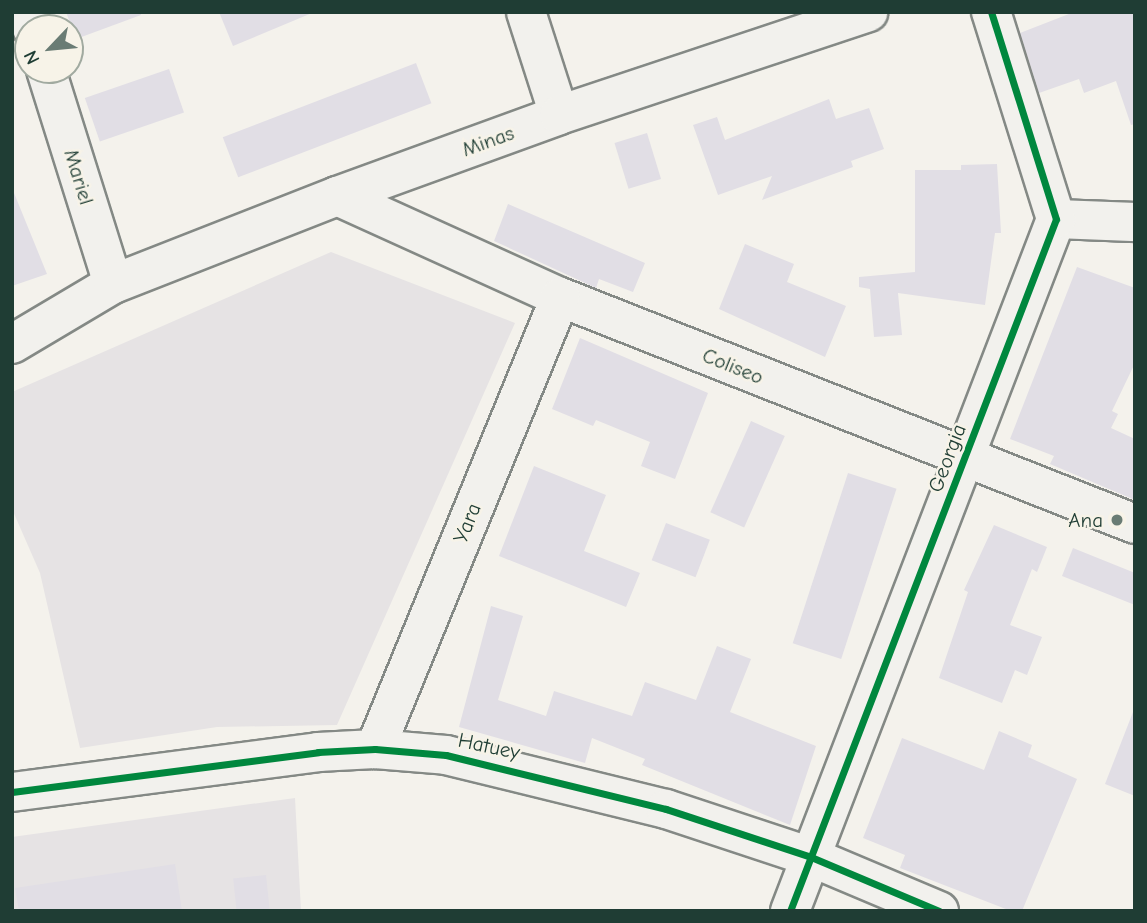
<!DOCTYPE html>
<style>
body{margin:0}
#map{position:relative;width:1147px;height:923px;overflow:hidden;background:#f4f2ec;font-family:"Comic Neue",sans-serif}
div>[style]{position:absolute}
[style*='--x']{left:calc(var(--x)*1px);top:calc(var(--y)*1px);width:calc(var(--w)*1px);rotate:calc(var(--a)*1deg)}
.built>*{inset:0;background:#e6e3e4}
.building>*{inset:0;background:#e1dee5;transform-origin:0 0}
.roads{filter:drop-shadow(2px 0 #848985) drop-shadow(-2px 0 #848985) drop-shadow(0 2px #848985) drop-shadow(0 -2px #848985)}
.minor>*{height:38px;margin:-19px;padding:0 19px;transform-origin:19px;border-radius:19px;background:#f2f1ed}
.cycleway>*{height:7px;margin:-3.5px;padding:0 3.5px;transform-origin:3.5px;border-radius:3.5px;background:#00873e}
.dots>*{width:19px;height:19px;translate:-50% -50%;box-sizing:border-box;border:4px solid #f7f3e8;border-radius:50%}
span{translate:-50% -50%;white-space:nowrap;text-align:center;line-height:1.15;-webkit-text-stroke:5px #f7f3e8;paint-order:stroke}
.street-label{font-size:21px;color:#1f3d34}
.poi-label{font-size:21px;color:#1f3d34}
.right{translate:-100% -50%;text-align:right}
.frame{position:absolute;inset:0;border:14px solid #1f3d34;pointer-events:none}
.north{position:absolute;left:14px;top:14px;width:70px;height:70px;box-sizing:border-box;background:#f7f3e8;border:2px solid #a1aaa0;border-radius:50%;rotate:244deg;font-size:19px;font-weight:700;line-height:28px;text-align:center;color:#1f3d34}
.north::after{content:'';display:block;margin:auto;width:24px;height:32px;background:#6a7c74;clip-path:polygon(50% 0,100% 100%,50% 72%,0 100%)}
</style>
<div id="map">
<div class="built">
<i style="clip-path:polygon(331px 252px,515px 323px,337px 725px,217px 727px,80px 748px,40px 573px,12px 509px,12px 392px)"></i>
<i style="clip-path:polygon(295px 798px,301px 911px,12px 911px,12px 837px)"></i>
</div>
<div class="building">
<i style="clip-path:polygon(66px 12px,140px 12px,141px 15px,76px 39px)"></i>
<i style="clip-path:polygon(219px 12px,312px 12px,312px 13px,233px 46px)"></i>
<i style="clip-path:polygon(1074px 12px,1135px 12px,1135px 124px,1131px 125px,1116px 81px,1084px 93px,1079px 79px,1039px 93px,1020px 33px)"></i>
<i style="left:416px;top:63px;width:43px;height:207px;rotate:69deg"></i>
<i style="left:169px;top:69px;width:46px;height:89px;rotate:71deg"></i>
<i style="clip-path:polygon(829px 99px,836px 119px,869px 108px,884px 149px,851px 161px,853px 167px,762px 200px,772px 176px,718px 195px,693px 125px,717px 117px,725px 140px)"></i>
<i style="left:647px;top:133px;width:48px;height:34px;rotate:73deg"></i>
<i style="clip-path:polygon(997px 164px,1001px 233px,995px 233px,985px 305px,898px 293px,902px 335px,874px 337px,870px 289px,859px 287px,859px 277px,915px 272px,915px 170px,961px 170px,961px 165px)"></i>
<i style="clip-path:polygon(12px 188px,47px 274px,12px 286px)"></i>
<i style="clip-path:polygon(508px 204px,645px 263px,633px 292px,599px 279px,596px 288px,494px 241px)"></i>
<i style="clip-path:polygon(745px 244px,794px 264px,787px 282px,846px 306px,825px 357px,719px 309px)"></i>
<i style="clip-path:polygon(1077px 267px,1135px 288px,1135px 363px,1112px 411px,1118px 414px,1111px 428px,1135px 439px,1135px 500px,1050px 464px,1054px 456px,1010px 439px)"></i>
<i style="clip-path:polygon(580px 338px,708px 393px,675px 479px,641px 466px,650px 442px,596px 420px,593px 426px,552px 409px)"></i>
<i style="left:751px;top:421px;width:37px;height:100px;rotate:24deg"></i>
<i style="clip-path:polygon(534px 466px,606px 495px,584px 551px,640px 573px,626px 607px,499px 556px)"></i>
<i style="left:848px;top:473px;width:51px;height:179px;rotate:18deg"></i>
<i style="left:666px;top:523px;width:47px;height:40px;rotate:21deg"></i>
<i style="clip-path:polygon(994px 525px,1047px 547px,1037px 572px,1032px 569px,1010px 625px,1042px 637px,1027px 675px,1015px 670px,1002px 703px,939px 678px,968px 592px,964px 590px)"></i>
<i style="clip-path:polygon(1073px 548px,1135px 573px,1135px 605px,1062px 576px)"></i>
<i style="clip-path:polygon(491px 606px,523px 616px,498px 700px,546px 716px,554px 691px,632px 716px,645px 682px,696px 700px,717px 646px,751px 659px,730px 712px,816px 746px,790px 825px,642px 765px,645px 759px,592px 738px,585px 763px,459px 727px)"></i>
<i style="clip-path:polygon(1133px 712px,1135px 712px,1135px 796px,1105px 784px)"></i>
<i style="clip-path:polygon(999px 731px,1032px 745px,1028px 757px,1077px 779px,1022px 911px,1011px 911px,900px 868px,905px 855px,863px 838px,902px 738px,984px 770px)"></i>
<i style="clip-path:polygon(175px 864px,182px 911px,19px 911px,15px 888px)"></i>
<i style="left:266px;top:875px;width:36px;height:33px;rotate:84deg"></i>
</div>
<div class="roads">
<div class="minor">
<i style="--x:27;--y:12;--w:17;--a:73"></i>
<i style="--x:526;--y:12;--w:108;--a:72.2"></i>
<i style="--x:46;--y:70;--w:224;--a:72.6"></i>
<i style="--x:337;--y:196;--w:245;--a:24.4"></i>
<i style="--x:560;--y:297;--w:618;--a:21.54"></i>
<i style="--x:1056;--y:219;--w:79;--a:2.2"></i>
<i style="--x:12;--y:344;--w:117;--a:-30.7"></i>
<i style="--x:113;--y:284;--w:241;--a:-21.4"></i>
<i style="--x:337;--y:196;--w:236;--a:-20"></i>
<i style="--x:559;--y:115;--w:326;--a:-18.4"></i>
<i style="--x:375;--y:749;--w:488;--a:-67.7"></i>
<i style="--x:12;--y:792;--w:309;--a:-7.4"></i>
<i style="--x:318;--y:752;--w:57;--a:-3"></i>
<i style="--x:375;--y:749;--w:71;--a:4.8"></i>
<i style="--x:446;--y:755;--w:227;--a:13.8"></i>
<i style="--x:666;--y:809;--w:153;--a:18.3"></i>
<i style="--x:811;--y:857;--w:139;--a:22.9"></i>
<i style="--x:790;--y:911;--w:741;--a:-68.97"></i>
<i style="--x:1056;--y:219;--w:217;--a:-107.4"></i>
</div>
</div>
<div class="cycleway">
<i style="--x:12;--y:792;--w:309;--a:-7.4"></i>
<i style="--x:318;--y:752;--w:57;--a:-3"></i>
<i style="--x:375;--y:749;--w:71;--a:4.8"></i>
<i style="--x:446;--y:755;--w:227;--a:13.8"></i>
<i style="--x:666;--y:809;--w:153;--a:18.3"></i>
<i style="--x:811;--y:857;--w:139;--a:22.9"></i>
<i style="--x:790;--y:911;--w:741;--a:-68.97"></i>
<i style="--x:1056;--y:219;--w:217;--a:-107.4"></i>
</div>
<div class="dots">
<i style="left:1117px;top:520px;background:#6a7c74"></i>
</div>
<div class="street-label">
<span style="left:488px;top:141px;rotate:-20deg">Minas</span>
<span style="left:79px;top:177px;rotate:73deg">Mariel</span>
<span style="left:733px;top:366px;rotate:22deg">Coliseo</span>
<span style="left:947px;top:458px;rotate:-69deg">Georgia</span>
<span style="left:467px;top:523px;rotate:-68deg">Yara</span>
<span style="left:489px;top:746px;rotate:12deg">Hatuey</span>
</div>
<div class="poi-label">
<span class="right" style="left:1103px;top:520px">Ana</span>
</div>
<div class="frame"></div>
<div class="north">N</div>
</div>
